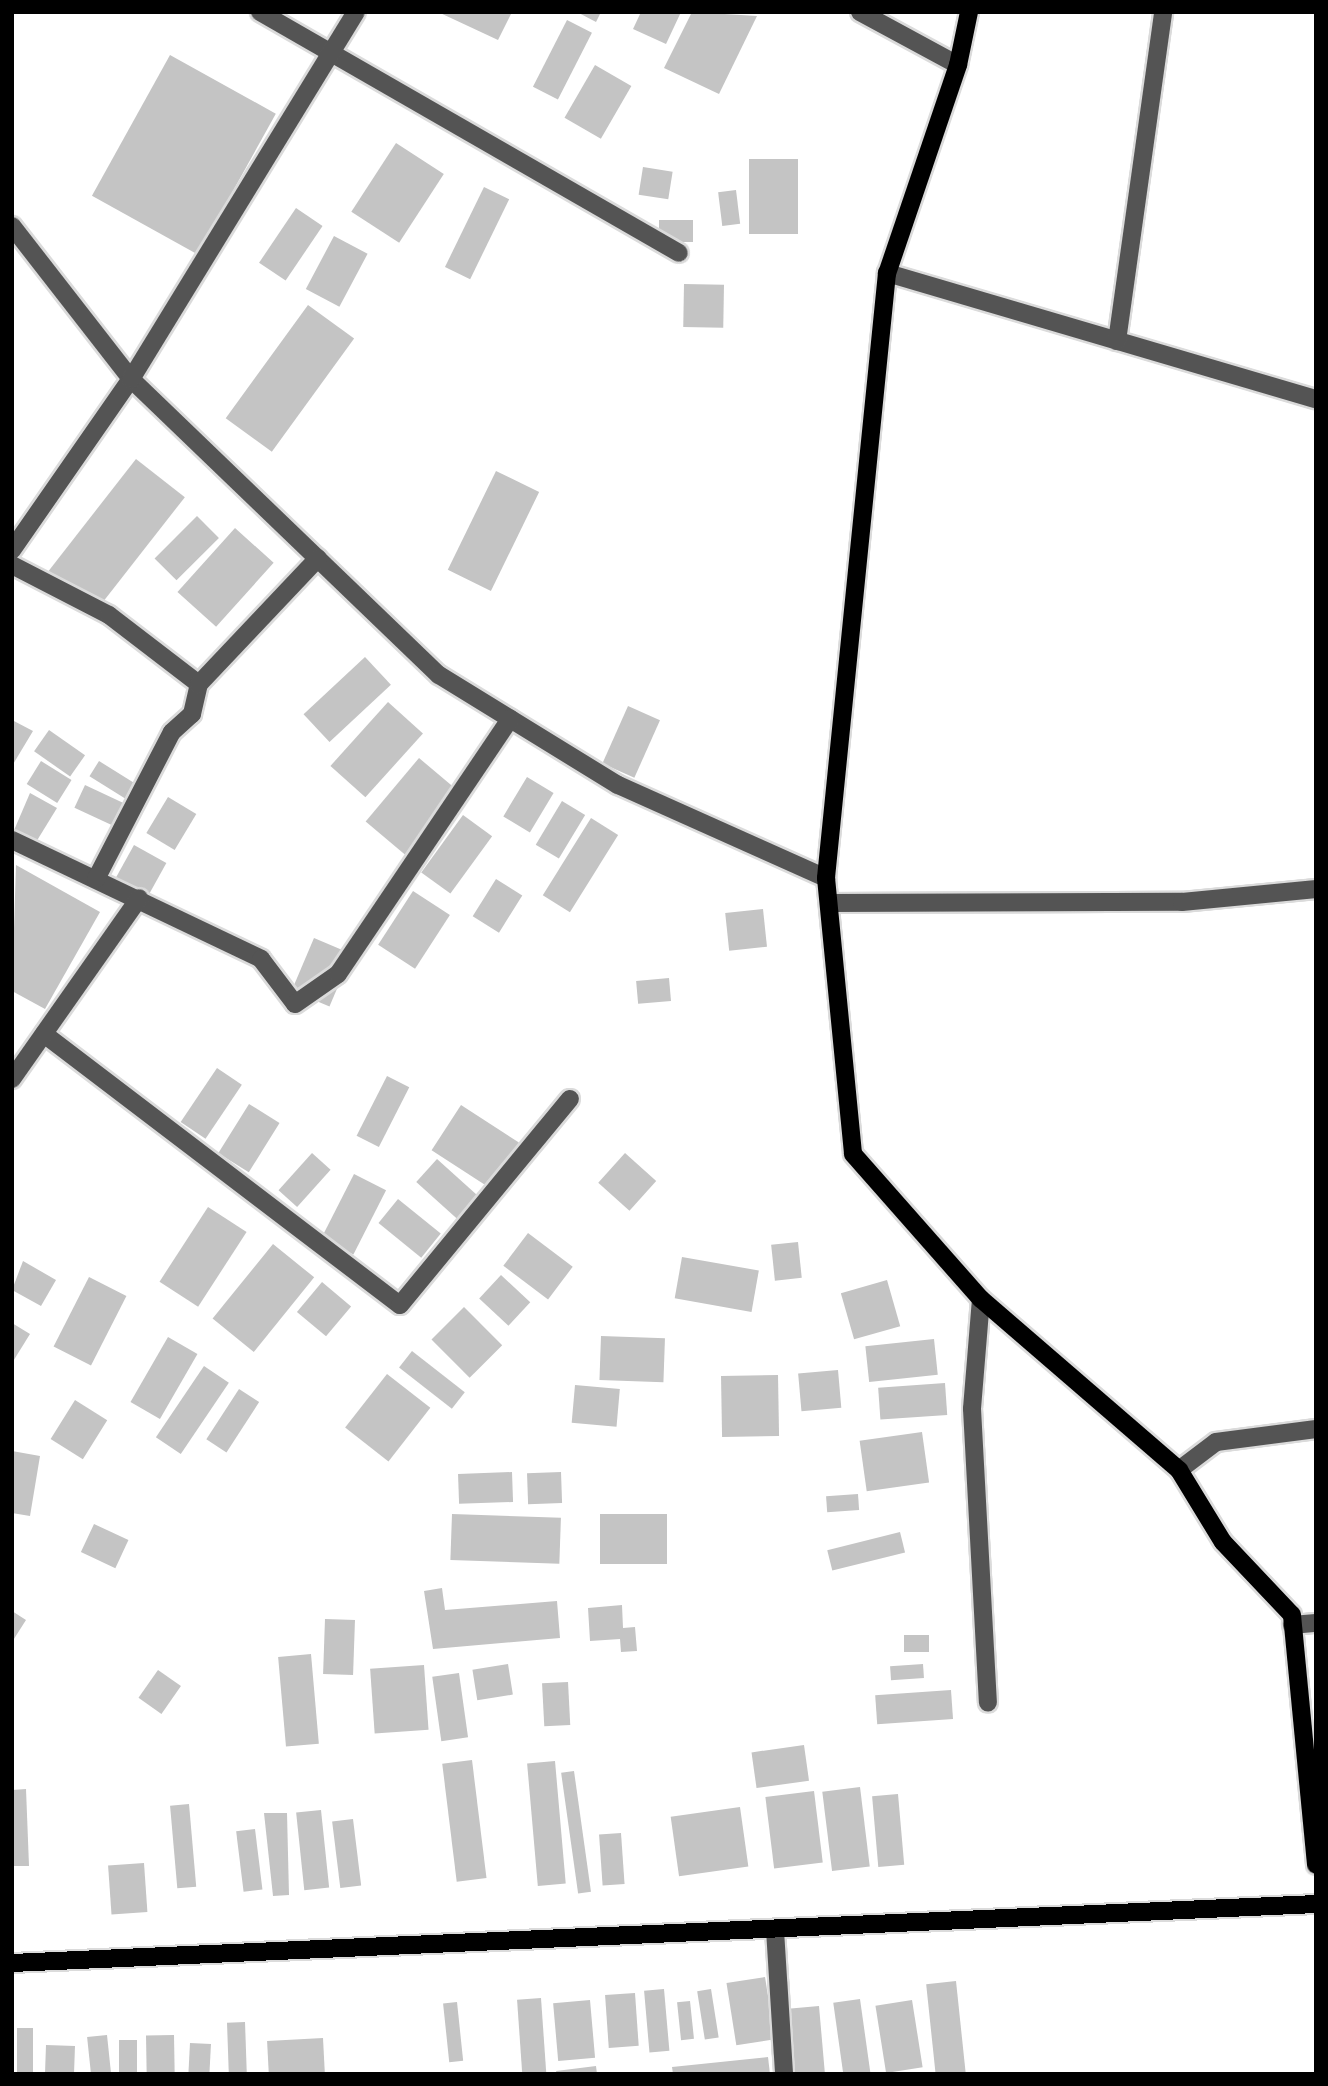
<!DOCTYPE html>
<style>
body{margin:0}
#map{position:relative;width:1328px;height:2086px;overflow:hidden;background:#fff;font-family:"Golos Text",sans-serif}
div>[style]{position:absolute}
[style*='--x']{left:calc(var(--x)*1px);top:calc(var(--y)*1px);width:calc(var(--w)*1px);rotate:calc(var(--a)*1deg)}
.building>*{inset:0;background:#c4c4c4;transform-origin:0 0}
.roads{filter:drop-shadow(2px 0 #dbdbdb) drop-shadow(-2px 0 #dbdbdb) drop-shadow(0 2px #dbdbdb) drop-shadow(0 -2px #dbdbdb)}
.minor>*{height:18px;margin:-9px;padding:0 9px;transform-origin:9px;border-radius:9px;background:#545454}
.major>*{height:18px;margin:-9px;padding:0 9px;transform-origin:9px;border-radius:9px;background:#000}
span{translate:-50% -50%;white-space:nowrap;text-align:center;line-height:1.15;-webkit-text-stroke:5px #fff;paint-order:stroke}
.frame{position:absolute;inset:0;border:14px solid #000;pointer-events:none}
</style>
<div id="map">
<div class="building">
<i style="clip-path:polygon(438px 12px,512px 12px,498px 40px)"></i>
<i style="clip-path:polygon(577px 12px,601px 12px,596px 22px)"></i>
<i style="clip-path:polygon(641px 12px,681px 12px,666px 44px,633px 29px)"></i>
<i style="clip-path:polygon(692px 12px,757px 16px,719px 94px,664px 68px)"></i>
<i style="left:567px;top:20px;width:28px;height:75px;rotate:27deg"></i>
<i style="left:170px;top:55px;width:121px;height:161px;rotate:29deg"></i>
<i style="left:595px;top:65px;width:42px;height:61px;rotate:30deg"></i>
<i style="left:396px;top:143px;width:57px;height:82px;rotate:33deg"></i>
<i style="left:749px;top:159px;width:49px;height:75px"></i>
<i style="left:643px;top:167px;width:30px;height:28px;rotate:9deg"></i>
<i style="left:484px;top:187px;width:28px;height:89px;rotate:26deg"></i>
<i style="left:736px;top:190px;width:34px;height:18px;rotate:83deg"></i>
<i style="left:296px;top:208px;width:32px;height:66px;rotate:34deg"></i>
<i style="left:659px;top:220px;width:34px;height:22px"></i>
<i style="left:334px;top:236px;width:38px;height:60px;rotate:28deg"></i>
<i style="left:684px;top:284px;width:40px;height:43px;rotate:1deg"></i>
<i style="left:308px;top:305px;width:57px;height:140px;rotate:36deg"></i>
<i style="left:136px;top:459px;width:62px;height:142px;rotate:38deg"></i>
<i style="left:496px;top:471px;width:48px;height:110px;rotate:26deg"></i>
<i style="left:197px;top:516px;width:31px;height:60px;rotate:45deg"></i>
<i style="left:235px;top:528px;width:52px;height:86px;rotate:42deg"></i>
<i style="left:365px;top:657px;width:38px;height:84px;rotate:47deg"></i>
<i style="left:388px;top:702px;width:47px;height:86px;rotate:42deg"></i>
<i style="left:628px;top:706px;width:35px;height:63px;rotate:24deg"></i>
<i style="clip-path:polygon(12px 720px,33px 731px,12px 766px)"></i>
<i style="left:49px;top:730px;width:44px;height:26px;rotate:35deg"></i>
<i style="left:419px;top:758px;width:57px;height:83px;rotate:40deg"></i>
<i style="left:41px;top:761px;width:36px;height:27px;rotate:32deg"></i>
<i style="left:99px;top:761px;width:52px;height:18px;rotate:32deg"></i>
<i style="left:527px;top:777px;width:31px;height:46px;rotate:31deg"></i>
<i style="left:85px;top:785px;width:50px;height:25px;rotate:25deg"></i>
<i style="clip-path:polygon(30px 793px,57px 808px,33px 847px,12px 835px)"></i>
<i style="left:168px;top:797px;width:33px;height:42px;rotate:31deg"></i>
<i style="left:562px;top:801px;width:27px;height:51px;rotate:31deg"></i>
<i style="left:463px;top:815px;width:36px;height:71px;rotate:36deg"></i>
<i style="left:591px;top:818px;width:32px;height:91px;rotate:32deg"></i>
<i style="left:134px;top:845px;width:37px;height:42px;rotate:29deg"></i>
<i style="clip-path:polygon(16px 865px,100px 912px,45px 1009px,12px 991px)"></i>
<i style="left:496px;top:879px;width:31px;height:44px;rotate:32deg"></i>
<i style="left:413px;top:891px;width:44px;height:64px;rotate:33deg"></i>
<i style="left:763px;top:909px;width:38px;height:38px;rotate:84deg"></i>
<i style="left:314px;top:938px;width:41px;height:57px;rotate:23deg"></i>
<i style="left:669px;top:978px;width:23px;height:33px;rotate:85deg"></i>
<i style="left:217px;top:1068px;width:30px;height:65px;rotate:34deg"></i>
<i style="left:387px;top:1076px;width:25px;height:67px;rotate:27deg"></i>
<i style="left:249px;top:1104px;width:36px;height:58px;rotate:32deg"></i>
<i style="left:461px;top:1105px;width:69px;height:54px;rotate:33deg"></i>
<i style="left:312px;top:1153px;width:25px;height:50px;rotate:42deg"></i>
<i style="left:625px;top:1153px;width:42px;height:40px;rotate:42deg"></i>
<i style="left:437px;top:1159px;width:59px;height:31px;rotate:42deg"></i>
<i style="left:354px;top:1174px;width:36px;height:72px;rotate:27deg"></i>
<i style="left:398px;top:1199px;width:55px;height:31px;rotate:39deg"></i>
<i style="left:208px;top:1207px;width:46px;height:89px;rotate:33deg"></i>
<i style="left:528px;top:1233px;width:56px;height:41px;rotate:37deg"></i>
<i style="left:798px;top:1242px;width:36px;height:27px;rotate:84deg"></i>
<i style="left:273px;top:1244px;width:53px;height:96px;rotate:39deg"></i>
<i style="left:682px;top:1257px;width:78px;height:42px;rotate:10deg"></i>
<i style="clip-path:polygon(23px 1261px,56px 1280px,41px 1306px,12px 1290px)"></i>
<i style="left:501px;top:1275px;width:40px;height:32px;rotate:43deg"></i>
<i style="left:89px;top:1277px;width:42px;height:78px;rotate:27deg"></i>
<i style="left:887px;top:1280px;width:48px;height:48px;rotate:74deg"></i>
<i style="left:322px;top:1282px;width:38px;height:39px;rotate:40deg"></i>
<i style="left:464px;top:1307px;width:54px;height:46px;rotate:45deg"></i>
<i style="clip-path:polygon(12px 1323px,30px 1334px,12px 1363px)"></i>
<i style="left:601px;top:1336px;width:64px;height:44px;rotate:2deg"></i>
<i style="left:168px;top:1337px;width:34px;height:75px;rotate:30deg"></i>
<i style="left:934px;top:1339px;width:36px;height:69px;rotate:84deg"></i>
<i style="left:412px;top:1351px;width:67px;height:21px;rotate:38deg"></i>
<i style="left:204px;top:1366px;width:30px;height:86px;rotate:34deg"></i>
<i style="left:838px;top:1370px;width:38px;height:40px;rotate:85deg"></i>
<i style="left:387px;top:1374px;width:55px;height:68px;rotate:38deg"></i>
<i style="left:778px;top:1375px;width:61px;height:57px;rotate:89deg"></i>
<i style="left:945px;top:1383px;width:32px;height:67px;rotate:86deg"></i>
<i style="left:575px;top:1385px;width:45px;height:38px;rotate:5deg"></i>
<i style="left:239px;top:1389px;width:24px;height:60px;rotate:33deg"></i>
<i style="left:75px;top:1400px;width:38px;height:46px;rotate:32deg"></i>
<i style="left:922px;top:1432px;width:51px;height:63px;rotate:82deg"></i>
<i style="clip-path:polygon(12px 1451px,40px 1456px,30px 1516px,12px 1513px)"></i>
<i style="left:512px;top:1472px;width:30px;height:54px;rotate:88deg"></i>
<i style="left:561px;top:1472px;width:31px;height:34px;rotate:88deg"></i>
<i style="left:858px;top:1494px;width:16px;height:32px;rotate:86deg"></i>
<i style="left:452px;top:1514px;width:109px;height:46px;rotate:2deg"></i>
<i style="left:600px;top:1514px;width:67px;height:50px"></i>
<i style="left:94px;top:1524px;width:38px;height:31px;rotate:25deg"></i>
<i style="left:900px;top:1532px;width:21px;height:75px;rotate:76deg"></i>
<i style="clip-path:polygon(442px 1588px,445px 1610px,557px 1601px,560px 1638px,433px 1649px,424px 1591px)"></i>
<i style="clip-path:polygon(622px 1605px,623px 1628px,635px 1627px,637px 1651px,621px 1652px,620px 1639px,590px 1641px,588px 1608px)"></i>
<i style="clip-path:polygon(12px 1611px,26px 1620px,12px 1642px)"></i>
<i style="left:325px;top:1619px;width:30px;height:55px;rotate:2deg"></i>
<i style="left:929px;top:1635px;width:17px;height:25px;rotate:90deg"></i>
<i style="left:311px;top:1654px;width:90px;height:33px;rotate:85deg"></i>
<i style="left:508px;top:1664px;width:31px;height:36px;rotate:81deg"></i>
<i style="left:923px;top:1664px;width:14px;height:33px;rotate:86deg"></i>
<i style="left:424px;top:1665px;width:65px;height:54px;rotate:86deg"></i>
<i style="left:158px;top:1670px;width:28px;height:34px;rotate:35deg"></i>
<i style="left:459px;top:1673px;width:65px;height:27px;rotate:82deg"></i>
<i style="left:568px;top:1682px;width:43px;height:26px;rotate:87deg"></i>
<i style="left:951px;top:1690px;width:29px;height:76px;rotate:86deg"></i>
<i style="left:804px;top:1745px;width:36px;height:53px;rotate:82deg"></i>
<i style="left:472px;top:1760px;width:119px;height:30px;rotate:83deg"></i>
<i style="left:555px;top:1761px;width:123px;height:28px;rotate:85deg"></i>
<i style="left:574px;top:1771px;width:122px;height:13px;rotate:82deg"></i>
<i style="left:860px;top:1787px;width:80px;height:38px;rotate:83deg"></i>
<i style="clip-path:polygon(26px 1789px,29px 1866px,12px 1866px,12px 1790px)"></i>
<i style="left:814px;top:1791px;width:72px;height:49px;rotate:83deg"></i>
<i style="left:898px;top:1794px;width:71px;height:26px;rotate:85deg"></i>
<i style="left:189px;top:1804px;width:83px;height:19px;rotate:85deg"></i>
<i style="left:740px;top:1807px;width:60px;height:70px;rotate:82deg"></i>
<i style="left:321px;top:1810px;width:78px;height:25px;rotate:84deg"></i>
<i style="clip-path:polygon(264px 1813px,287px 1813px,289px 1895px,273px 1896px)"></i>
<i style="left:353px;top:1819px;width:67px;height:21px;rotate:83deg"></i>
<i style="left:255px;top:1829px;width:61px;height:19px;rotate:83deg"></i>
<i style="left:621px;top:1833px;width:51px;height:22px;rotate:86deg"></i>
<i style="left:144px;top:1863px;width:49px;height:36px;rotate:86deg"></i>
<i style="left:765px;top:1977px;width:63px;height:39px;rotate:81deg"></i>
<i style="left:956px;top:1981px;width:93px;height:30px;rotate:84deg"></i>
<i style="left:664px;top:1989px;width:62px;height:20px;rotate:85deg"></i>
<i style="left:711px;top:1989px;width:49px;height:14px;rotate:81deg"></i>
<i style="left:635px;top:1993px;width:53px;height:30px;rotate:86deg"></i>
<i style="left:541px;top:1998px;width:76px;height:24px;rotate:86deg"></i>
<i style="left:860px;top:1999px;width:76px;height:27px;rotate:82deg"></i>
<i style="left:590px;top:2000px;width:58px;height:37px;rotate:85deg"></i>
<i style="left:912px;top:2000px;width:68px;height:37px;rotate:81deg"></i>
<i style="left:690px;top:2001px;width:38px;height:13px;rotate:84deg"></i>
<i style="left:457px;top:2002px;width:59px;height:14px;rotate:84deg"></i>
<i style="left:819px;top:2006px;width:68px;height:31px;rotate:85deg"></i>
<i style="left:245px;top:2022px;width:52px;height:18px;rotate:88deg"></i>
<i style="left:17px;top:2028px;width:16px;height:46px"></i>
<i style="left:107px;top:2035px;width:38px;height:20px;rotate:84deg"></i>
<i style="left:174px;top:2035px;width:39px;height:28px;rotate:89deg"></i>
<i style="left:323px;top:2038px;width:36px;height:56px;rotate:87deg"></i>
<i style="left:119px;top:2040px;width:18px;height:34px"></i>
<i style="left:190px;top:2043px;width:21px;height:31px;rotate:3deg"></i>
<i style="left:46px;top:2045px;width:29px;height:29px;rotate:2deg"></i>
<i style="clip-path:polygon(768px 2057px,770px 2074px,673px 2074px,672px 2067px)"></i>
<i style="clip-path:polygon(596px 2066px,597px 2074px,557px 2074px,556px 2071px)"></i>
</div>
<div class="roads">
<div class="minor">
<i style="--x:260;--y:12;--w:483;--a:29.9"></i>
<i style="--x:860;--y:12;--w:111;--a:28.4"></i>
<i style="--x:12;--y:226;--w:194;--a:52.1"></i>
<i style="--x:131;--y:379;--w:427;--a:43.9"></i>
<i style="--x:439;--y:675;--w:210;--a:31.6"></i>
<i style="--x:618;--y:785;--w:228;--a:24.1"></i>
<i style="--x:887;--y:273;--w:447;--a:16.4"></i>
<i style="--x:1117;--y:341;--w:332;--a:-82"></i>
<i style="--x:12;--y:550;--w:208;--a:-55.2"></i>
<i style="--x:131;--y:379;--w:430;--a:-58.5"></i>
<i style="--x:12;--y:565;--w:109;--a:27.3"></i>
<i style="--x:109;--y:615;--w:113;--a:37.5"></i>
<i style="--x:12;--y:840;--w:276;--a:25.5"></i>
<i style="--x:261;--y:959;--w:56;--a:52.9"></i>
<i style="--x:295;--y:1004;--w:52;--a:-34.9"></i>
<i style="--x:338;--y:974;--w:308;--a:-56"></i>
<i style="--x:96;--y:879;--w:165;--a:-62.7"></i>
<i style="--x:172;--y:732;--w:27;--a:-42"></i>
<i style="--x:192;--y:714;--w:31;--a:-77"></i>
<i style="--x:199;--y:684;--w:173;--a:-46.6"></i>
<i style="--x:829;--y:903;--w:353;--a:-0.2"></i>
<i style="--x:1182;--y:902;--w:135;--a:-5.5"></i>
<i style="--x:44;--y:1034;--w:447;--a:37.3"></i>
<i style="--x:400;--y:1305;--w:267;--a:-50.5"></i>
<i style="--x:12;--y:1079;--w:221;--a:-54.9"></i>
<i style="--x:981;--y:1299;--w:110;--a:94.7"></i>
<i style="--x:972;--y:1409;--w:294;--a:86.9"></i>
<i style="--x:1179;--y:1470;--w:46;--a:-37.1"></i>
<i style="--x:1216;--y:1442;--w:101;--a:-7.4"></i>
<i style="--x:1292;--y:1625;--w:24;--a:-5"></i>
<i style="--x:775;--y:1930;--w:144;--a:86.4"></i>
</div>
<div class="major">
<i style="--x:969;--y:12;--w:54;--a:101.7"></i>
<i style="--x:958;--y:65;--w:220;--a:108.8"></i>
<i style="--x:887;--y:273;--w:608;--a:95.76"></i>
<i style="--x:826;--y:878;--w:277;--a:84.4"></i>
<i style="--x:853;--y:1154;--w:193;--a:48.6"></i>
<i style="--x:981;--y:1299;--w:262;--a:40.8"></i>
<i style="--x:1179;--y:1470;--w:84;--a:58.6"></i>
<i style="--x:1223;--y:1542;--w:100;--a:46.6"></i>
<i style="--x:1292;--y:1615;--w:251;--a:84.5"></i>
<i style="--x:12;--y:1963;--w:1305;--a:-2.59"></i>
</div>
</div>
<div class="frame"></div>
</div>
